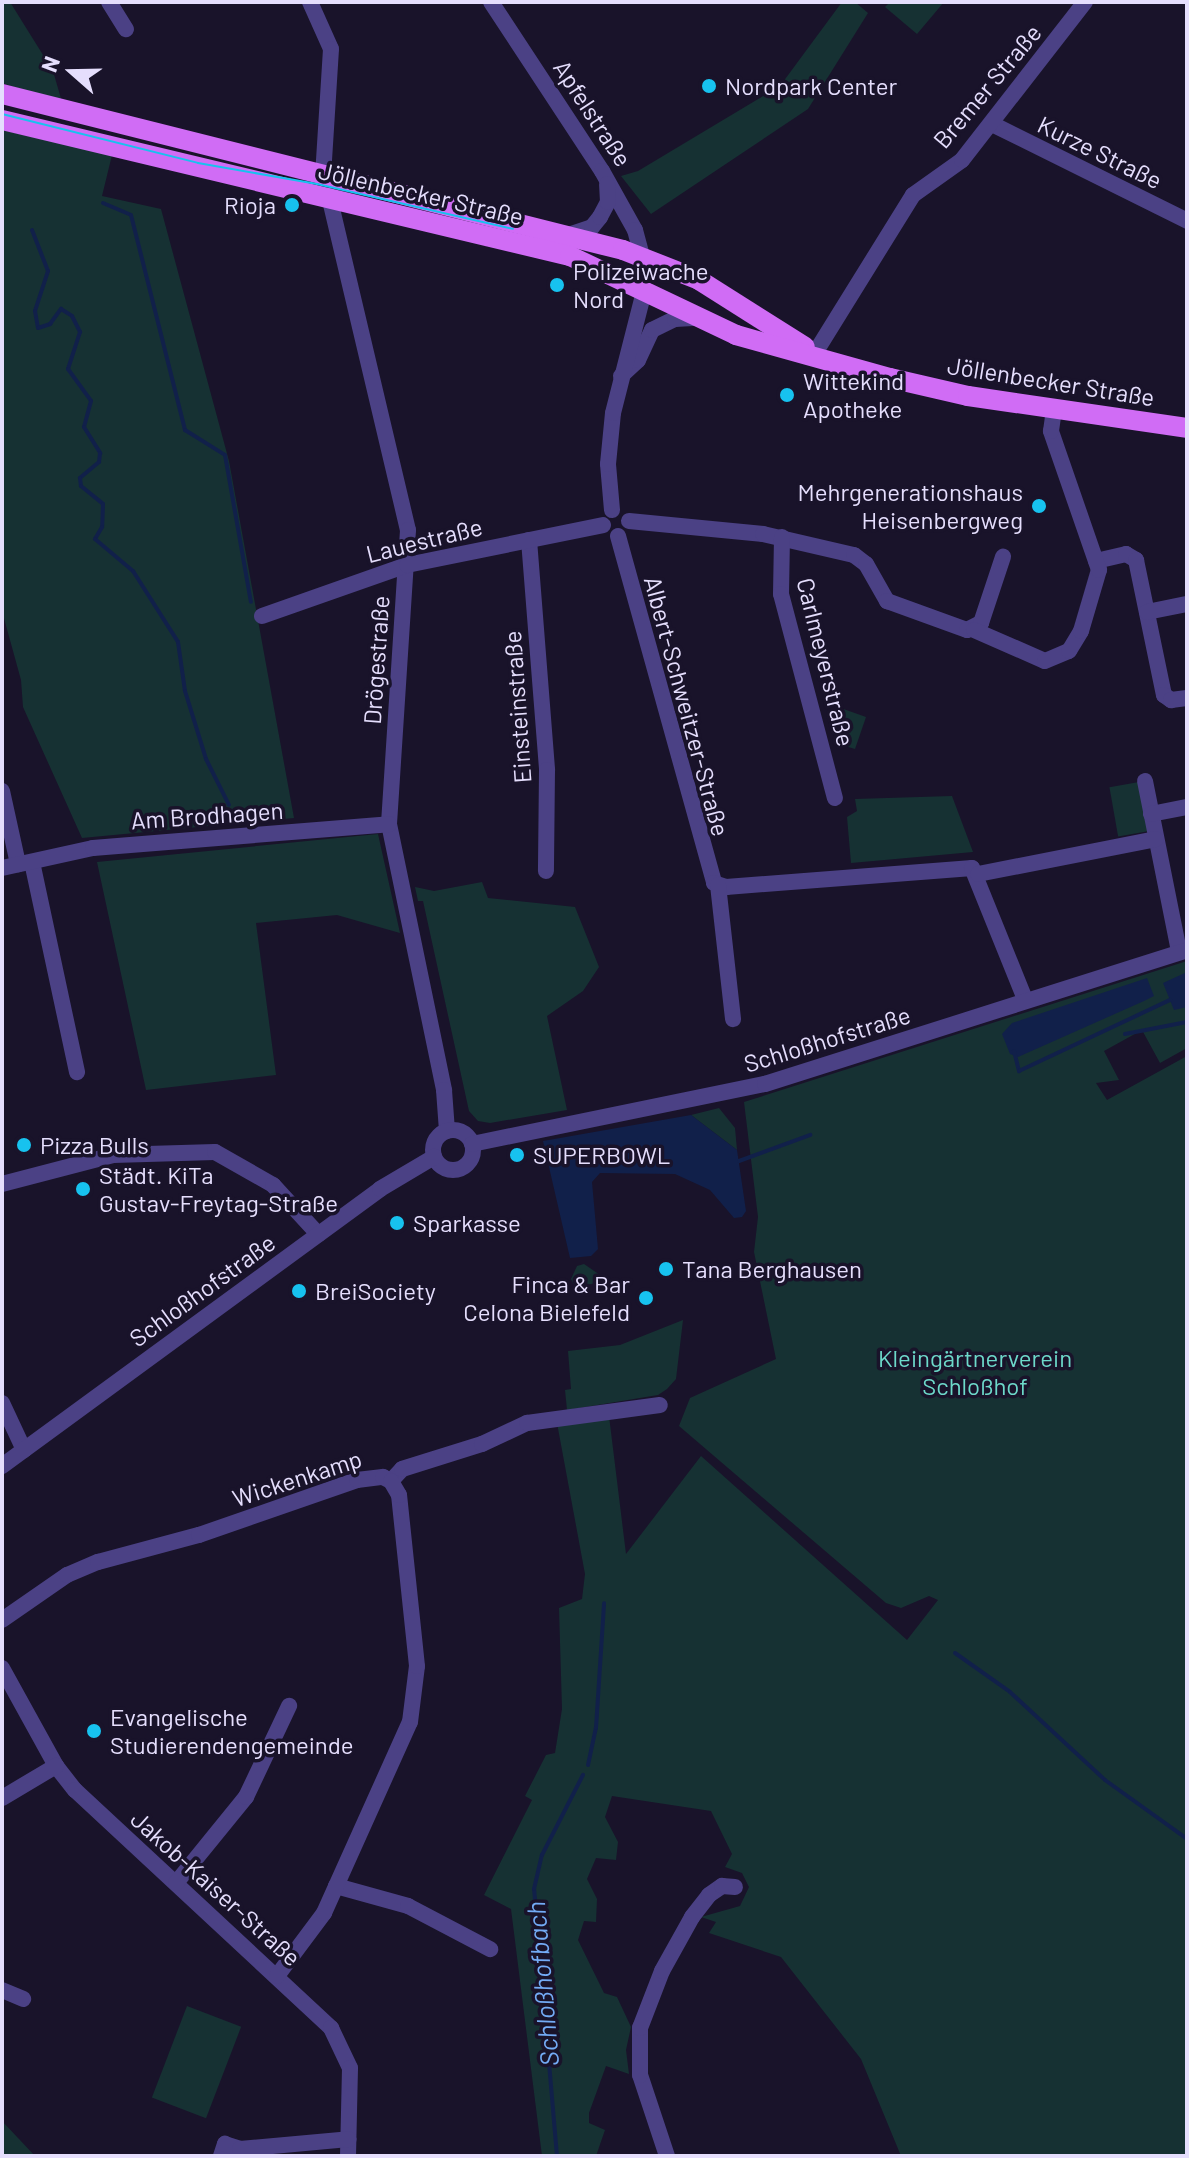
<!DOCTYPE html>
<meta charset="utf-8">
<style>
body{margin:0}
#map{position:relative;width:1189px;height:2158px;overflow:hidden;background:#19132a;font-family:Barlow,sans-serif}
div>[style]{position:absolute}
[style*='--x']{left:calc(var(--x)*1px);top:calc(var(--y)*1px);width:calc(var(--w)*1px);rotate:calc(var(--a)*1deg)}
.green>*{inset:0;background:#163133;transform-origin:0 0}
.water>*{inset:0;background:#11204a}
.stream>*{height:4px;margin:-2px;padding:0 2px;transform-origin:2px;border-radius:2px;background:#11204a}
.minor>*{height:16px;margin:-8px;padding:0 8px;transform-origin:8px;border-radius:8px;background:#4b4185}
.minor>.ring{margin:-8px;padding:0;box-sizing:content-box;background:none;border:16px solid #4b4185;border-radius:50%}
.major>*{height:20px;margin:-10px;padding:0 10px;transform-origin:10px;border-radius:10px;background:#d06cf5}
.tram>*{height:2px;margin:-1px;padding:0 1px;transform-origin:1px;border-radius:1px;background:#17c2ef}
.dots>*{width:22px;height:22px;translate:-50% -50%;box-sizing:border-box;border:4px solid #19132a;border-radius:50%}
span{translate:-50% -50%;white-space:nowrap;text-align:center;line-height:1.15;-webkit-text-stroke:7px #19132a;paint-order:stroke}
.poi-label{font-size:24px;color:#e5defd}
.left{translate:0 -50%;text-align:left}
.right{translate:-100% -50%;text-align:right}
.street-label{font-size:24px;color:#e5defd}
.park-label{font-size:24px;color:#6dd9ca}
.water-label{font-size:26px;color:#73abf5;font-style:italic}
.frame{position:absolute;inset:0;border:4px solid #e5defd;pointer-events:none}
.north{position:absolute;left:32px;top:32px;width:80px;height:80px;-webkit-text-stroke:6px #19132a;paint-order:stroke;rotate:290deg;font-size:22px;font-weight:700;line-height:32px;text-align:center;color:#e5defd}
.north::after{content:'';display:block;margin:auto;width:28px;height:36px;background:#e5defd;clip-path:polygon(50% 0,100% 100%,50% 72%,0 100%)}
</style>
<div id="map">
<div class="green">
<i style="clip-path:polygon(2px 2px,10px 2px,53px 71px,62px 102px,2px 83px)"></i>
<i style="clip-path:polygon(842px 2px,855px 2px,868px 13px,808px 109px,651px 214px,621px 176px,638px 171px,780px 86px)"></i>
<i style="clip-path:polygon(890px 2px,944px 2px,917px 34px,885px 7px)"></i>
<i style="clip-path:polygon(2px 130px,112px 155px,102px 196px,161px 209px,229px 461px,294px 818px,82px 838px,23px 707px,21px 680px,2px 611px)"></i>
<i style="clip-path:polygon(835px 706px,866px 717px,855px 749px,845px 746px)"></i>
<i style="left:1139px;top:782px;width:50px;height:30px;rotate:80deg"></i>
<i style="clip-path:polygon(952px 796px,973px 852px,851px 863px,847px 817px,857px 811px,855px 799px)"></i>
<i style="clip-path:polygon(378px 834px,400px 933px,337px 915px,256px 923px,276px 1075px,146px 1090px,97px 862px)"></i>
<i style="clip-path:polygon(482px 882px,488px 898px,575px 907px,599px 967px,583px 991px,547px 1016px,567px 1110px,490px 1123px,478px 1121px,469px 1111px,423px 901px,418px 901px,415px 887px,434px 891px)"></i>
<i style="clip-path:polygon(1187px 961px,1187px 1048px,1160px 1063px,1142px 1030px,1104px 1051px,1119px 1080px,1096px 1083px,1107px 1100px,1187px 1056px,1187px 2156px,901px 2156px,861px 2059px,781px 1957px,709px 1933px,716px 1922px,701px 1917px,740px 1906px,749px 1887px,742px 1873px,725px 1867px,732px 1854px,711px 1811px,612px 1796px,605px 1817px,618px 1842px,616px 1860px,596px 1858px,587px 1879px,597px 1899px,596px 1922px,584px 1921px,578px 1940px,604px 1993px,617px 1997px,631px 2027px,626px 2050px,629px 2074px,606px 2066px,589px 2113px,589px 2123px,605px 2130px,596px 2156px,542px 2156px,511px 1909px,484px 1895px,532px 1800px,525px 1796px,546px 1755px,555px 1753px,562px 1709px,559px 1608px,582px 1599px,585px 1574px,557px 1423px,609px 1416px,626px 1554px,701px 1456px,907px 1640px,938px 1600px,929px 1596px,901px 1608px,886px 1603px,679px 1426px,690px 1398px,776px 1359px,754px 1252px,758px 1217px,744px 1102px)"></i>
<i style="clip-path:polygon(719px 1108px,735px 1128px,737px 1150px,691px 1115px)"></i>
<i style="clip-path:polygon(584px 1264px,603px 1277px,602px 1282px,575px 1287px,571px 1279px,577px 1266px)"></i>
<i style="clip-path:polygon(683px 1320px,676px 1379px,667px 1389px,658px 1395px,567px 1410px,565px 1390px,571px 1389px,568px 1351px,620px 1345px)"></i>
<i style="left:187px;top:2006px;width:58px;height:98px;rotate:21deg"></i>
<i style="clip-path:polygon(2px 2121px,35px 2156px,2px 2156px)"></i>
</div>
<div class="water">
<i style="clip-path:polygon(1187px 972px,1187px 1007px,1174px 1010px,1163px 983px)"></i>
<i style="clip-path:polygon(1147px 978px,1154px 996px,1144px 1001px,1018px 1057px,1010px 1054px,1002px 1034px,1012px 1023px)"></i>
<i style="clip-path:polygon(691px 1115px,737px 1150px,746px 1211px,742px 1217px,734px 1218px,710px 1190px,675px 1174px,600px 1173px,592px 1182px,598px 1249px,591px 1256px,570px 1258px,543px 1141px)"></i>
</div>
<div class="stream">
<i style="--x:103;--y:203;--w:30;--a:23"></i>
<i style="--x:131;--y:215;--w:222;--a:75.9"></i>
<i style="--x:185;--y:430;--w:47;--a:32"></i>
<i style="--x:225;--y:455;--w:149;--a:80"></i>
<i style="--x:32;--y:230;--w:44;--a:68.7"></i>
<i style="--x:48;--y:271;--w:42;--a:108"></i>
<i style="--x:35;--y:311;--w:17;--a:80"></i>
<i style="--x:38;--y:328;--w:13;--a:-18"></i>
<i style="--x:50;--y:324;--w:19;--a:-54"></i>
<i style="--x:61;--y:309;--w:13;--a:32"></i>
<i style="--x:72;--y:316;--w:18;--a:63"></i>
<i style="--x:80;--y:332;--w:39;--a:108"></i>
<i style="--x:68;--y:369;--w:39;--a:54"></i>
<i style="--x:91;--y:401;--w:27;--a:105"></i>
<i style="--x:84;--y:427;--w:31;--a:58"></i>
<i style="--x:100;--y:453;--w:9;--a:96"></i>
<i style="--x:99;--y:462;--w:25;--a:140"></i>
<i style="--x:80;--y:478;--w:8;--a:83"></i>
<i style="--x:81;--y:486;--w:28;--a:39"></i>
<i style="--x:103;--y:504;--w:23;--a:92"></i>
<i style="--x:102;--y:527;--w:14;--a:120"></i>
<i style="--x:95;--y:539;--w:50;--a:40.1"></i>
<i style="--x:133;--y:571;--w:84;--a:57.6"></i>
<i style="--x:178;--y:642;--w:49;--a:81.9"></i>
<i style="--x:185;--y:691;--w:71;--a:72.8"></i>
<i style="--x:206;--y:759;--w:51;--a:63.4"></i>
<i style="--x:1125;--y:1034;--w:63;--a:-11"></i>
<i style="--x:1014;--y:1051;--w:21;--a:76"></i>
<i style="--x:1019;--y:1071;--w:167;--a:-25.2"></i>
<i style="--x:739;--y:1161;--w:76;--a:-20.1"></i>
<i style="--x:955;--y:1653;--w:67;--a:35.3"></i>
<i style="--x:1010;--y:1692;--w:129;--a:42.8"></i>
<i style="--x:1105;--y:1780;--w:101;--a:35.7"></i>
<i style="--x:588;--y:1765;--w:38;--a:-78"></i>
<i style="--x:596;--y:1728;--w:125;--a:-86.3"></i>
<i style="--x:557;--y:2156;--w:268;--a:-94.9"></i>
<i style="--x:534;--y:1889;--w:35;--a:-77"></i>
<i style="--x:542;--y:1855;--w:90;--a:-62.9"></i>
</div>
<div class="minor">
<i style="--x:109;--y:2;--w:32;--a:58"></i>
<i style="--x:310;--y:2;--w:51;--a:65.9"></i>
<i style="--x:331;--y:49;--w:127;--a:93.6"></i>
<i style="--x:491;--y:2;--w:202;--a:56.7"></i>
<i style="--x:602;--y:171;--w:68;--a:60.8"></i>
<i style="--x:635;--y:230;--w:27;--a:75"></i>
<i style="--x:992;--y:124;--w:218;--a:26.4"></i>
<i style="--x:329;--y:196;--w:343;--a:76.7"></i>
<i style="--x:408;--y:530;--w:295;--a:93.7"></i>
<i style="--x:389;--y:824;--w:272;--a:78.3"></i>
<i style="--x:444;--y:1090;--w:41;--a:85.8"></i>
<i style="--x:571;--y:234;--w:22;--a:-18"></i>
<i style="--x:592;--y:227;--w:13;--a:-51"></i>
<i style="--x:600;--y:217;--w:17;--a:-62"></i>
<i style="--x:608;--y:202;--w:18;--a:-93"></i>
<i style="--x:815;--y:353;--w:186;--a:-58.2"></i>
<i style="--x:913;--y:195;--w:60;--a:-35.5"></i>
<i style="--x:962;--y:160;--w:200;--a:-52.1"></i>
<i style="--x:621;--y:376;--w:23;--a:-43"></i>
<i style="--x:638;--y:360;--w:33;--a:-65"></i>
<i style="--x:652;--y:330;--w:25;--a:-26"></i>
<i style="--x:675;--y:319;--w:22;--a:-3"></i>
<i style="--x:612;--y:510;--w:46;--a:-95"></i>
<i style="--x:608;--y:464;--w:51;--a:-84.4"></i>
<i style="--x:613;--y:413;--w:126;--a:-75.7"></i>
<i style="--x:629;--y:521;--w:135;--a:5.5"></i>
<i style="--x:763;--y:534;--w:93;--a:13"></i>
<i style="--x:854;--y:555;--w:15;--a:37"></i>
<i style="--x:866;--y:564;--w:43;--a:60.4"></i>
<i style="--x:887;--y:601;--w:85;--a:19.9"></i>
<i style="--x:967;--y:630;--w:16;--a:-27"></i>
<i style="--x:981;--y:623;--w:70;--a:-71.6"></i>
<i style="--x:618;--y:536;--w:360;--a:74.5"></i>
<i style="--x:714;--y:883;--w:13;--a:18"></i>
<i style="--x:726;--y:887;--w:247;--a:-4.4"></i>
<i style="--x:972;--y:868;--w:141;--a:68"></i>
<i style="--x:782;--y:537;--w:57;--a:91"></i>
<i style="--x:781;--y:594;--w:211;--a:75.2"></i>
<i style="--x:529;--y:540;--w:231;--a:85.5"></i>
<i style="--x:547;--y:770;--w:101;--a:90.6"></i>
<i style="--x:1096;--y:561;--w:31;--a:-13"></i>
<i style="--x:1126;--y:554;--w:12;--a:31"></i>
<i style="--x:1136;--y:560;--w:138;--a:78.3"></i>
<i style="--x:1164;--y:695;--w:9;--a:36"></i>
<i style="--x:1171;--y:700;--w:16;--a:-7"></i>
<i style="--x:1147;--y:612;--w:41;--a:-11.3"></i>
<i style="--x:262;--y:616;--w:154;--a:-19.4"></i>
<i style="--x:407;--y:565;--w:200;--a:-11.5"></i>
<i style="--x:974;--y:630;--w:77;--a:23.6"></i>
<i style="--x:1045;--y:661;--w:26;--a:-23"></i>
<i style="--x:1069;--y:651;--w:23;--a:-59"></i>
<i style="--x:1081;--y:631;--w:64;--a:-73.6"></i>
<i style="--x:1099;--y:570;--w:147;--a:-109.1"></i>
<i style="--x:1051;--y:431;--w:22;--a:-82"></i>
<i style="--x:1145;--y:781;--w:173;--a:78.7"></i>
<i style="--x:2;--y:791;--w:75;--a:77.6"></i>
<i style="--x:1151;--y:814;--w:37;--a:-11"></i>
<i style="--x:32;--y:862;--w:215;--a:77.9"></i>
<i style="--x:2;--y:868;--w:93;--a:-12.4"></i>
<i style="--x:93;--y:848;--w:297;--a:-4.6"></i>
<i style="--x:978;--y:874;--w:181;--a:-11.1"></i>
<i style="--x:718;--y:885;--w:135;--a:83.6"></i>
<i class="ring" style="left:433px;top:1130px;width:24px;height:24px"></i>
<i style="--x:472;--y:1144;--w:299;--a:-11.6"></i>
<i style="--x:765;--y:1084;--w:443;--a:-17.6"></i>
<i style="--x:2;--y:1184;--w:115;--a:-14.6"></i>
<i style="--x:113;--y:1155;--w:102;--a:-1.7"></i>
<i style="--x:215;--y:1152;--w:67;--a:29.6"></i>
<i style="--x:273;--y:1185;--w:67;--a:47.4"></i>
<i style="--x:2;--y:1403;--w:52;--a:64.9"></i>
<i style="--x:2;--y:1466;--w:469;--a:-36.2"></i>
<i style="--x:380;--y:1189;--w:63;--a:-30.7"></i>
<i style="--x:391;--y:1481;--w:16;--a:-47"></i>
<i style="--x:402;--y:1469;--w:84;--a:-17.4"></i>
<i style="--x:482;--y:1444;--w:50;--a:-25"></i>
<i style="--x:527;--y:1423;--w:134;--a:-7.7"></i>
<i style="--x:2;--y:1620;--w:79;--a:-34.7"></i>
<i style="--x:67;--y:1575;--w:34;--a:-23"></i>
<i style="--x:98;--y:1562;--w:105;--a:-15"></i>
<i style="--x:199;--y:1535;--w:167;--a:-19.2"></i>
<i style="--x:357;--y:1480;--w:26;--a:-7"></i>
<i style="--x:383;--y:1477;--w:9;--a:27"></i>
<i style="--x:2;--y:1668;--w:112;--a:61.1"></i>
<i style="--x:56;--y:1766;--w:31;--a:52"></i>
<i style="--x:75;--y:1790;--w:350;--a:42.9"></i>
<i style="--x:331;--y:2028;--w:44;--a:64.6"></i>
<i style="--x:350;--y:2068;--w:88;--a:91.3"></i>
<i style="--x:2;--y:1798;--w:63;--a:-30.7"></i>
<i style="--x:176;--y:1883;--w:111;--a:-50.9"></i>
<i style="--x:246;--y:1797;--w:101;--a:-64.7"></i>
<i style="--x:336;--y:1886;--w:75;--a:15.5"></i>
<i style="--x:408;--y:1906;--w:93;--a:27.7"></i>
<i style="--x:277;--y:1976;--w:79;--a:-53.3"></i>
<i style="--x:324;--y:1913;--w:209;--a:-65.8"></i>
<i style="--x:410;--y:1722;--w:56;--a:-82.9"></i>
<i style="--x:417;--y:1666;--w:172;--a:-96"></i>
<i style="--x:399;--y:1495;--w:16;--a:-120"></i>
<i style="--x:2;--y:1990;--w:23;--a:23"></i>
<i style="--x:221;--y:2156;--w:13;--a:-72"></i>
<i style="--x:225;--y:2144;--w:16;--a:18"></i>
<i style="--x:240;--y:2149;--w:109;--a:-5.2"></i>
<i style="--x:667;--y:2156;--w:85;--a:-108.4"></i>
<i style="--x:640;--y:2075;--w:47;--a:-90"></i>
<i style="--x:640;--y:2028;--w:61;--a:-68.9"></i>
<i style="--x:662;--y:1971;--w:62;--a:-60.9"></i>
<i style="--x:692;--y:1917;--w:28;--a:-52"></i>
<i style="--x:709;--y:1895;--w:16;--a:-35"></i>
<i style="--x:722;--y:1886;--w:13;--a:4"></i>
</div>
<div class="major">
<i style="--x:2;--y:94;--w:640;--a:14.1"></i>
<i style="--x:623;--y:250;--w:82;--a:21.5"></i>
<i style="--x:699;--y:280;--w:125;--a:32.3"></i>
<i style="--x:2;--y:120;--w:584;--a:13.47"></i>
<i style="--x:570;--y:256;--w:184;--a:25.4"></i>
<i style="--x:736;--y:335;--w:160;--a:15.6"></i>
<i style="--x:890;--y:378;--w:80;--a:13"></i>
<i style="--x:968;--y:396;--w:221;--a:8.3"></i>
</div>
<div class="tram">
<i style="--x:2;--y:114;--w:202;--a:14"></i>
<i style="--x:198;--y:163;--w:121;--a:10"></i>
<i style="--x:317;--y:184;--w:201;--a:12.9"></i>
</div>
<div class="dots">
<i style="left:709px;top:86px;background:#17c2ef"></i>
<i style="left:292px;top:205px;background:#17c2ef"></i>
<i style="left:557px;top:285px;background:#17c2ef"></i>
<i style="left:787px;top:395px;background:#17c2ef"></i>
<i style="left:1039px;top:506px;background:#17c2ef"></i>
<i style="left:24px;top:1145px;background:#17c2ef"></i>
<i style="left:517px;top:1155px;background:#17c2ef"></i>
<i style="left:83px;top:1189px;background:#17c2ef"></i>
<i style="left:397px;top:1223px;background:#17c2ef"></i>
<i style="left:666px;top:1269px;background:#17c2ef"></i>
<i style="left:299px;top:1291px;background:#17c2ef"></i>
<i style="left:646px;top:1298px;background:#17c2ef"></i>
<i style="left:94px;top:1731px;background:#17c2ef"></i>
</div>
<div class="poi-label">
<span class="left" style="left:725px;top:86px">Nordpark Center</span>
<span class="right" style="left:276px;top:205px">Rioja</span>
<span class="left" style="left:573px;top:285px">Polizeiwache<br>Nord</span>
<span class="left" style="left:803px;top:395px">Wittekind<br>Apotheke</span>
<span class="right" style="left:1023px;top:506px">Mehrgenerationshaus<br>Heisenbergweg</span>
<span class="left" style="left:40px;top:1145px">Pizza Bulls</span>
<span class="left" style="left:533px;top:1155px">SUPERBOWL</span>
<span class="left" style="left:99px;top:1189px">Städt. KiTa<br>Gustav-Freytag-Straße</span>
<span class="left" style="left:413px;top:1223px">Sparkasse</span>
<span class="left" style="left:682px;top:1269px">Tana Berghausen</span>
<span class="right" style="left:630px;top:1298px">Finca &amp; Bar<br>Celona Bielefeld</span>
<span class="left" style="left:315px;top:1291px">BreiSociety</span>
<span class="left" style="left:110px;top:1731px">Evangelische<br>Studierendengemeinde</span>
</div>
<div class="street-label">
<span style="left:987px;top:86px;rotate:-50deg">Bremer Straße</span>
<span style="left:593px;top:113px;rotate:57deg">Apfelstraße</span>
<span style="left:1100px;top:152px;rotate:26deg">Kurze Straße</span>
<span style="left:421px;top:193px;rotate:13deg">Jöllenbecker Straße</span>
<span style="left:1051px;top:381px;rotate:9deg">Jöllenbecker Straße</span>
<span style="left:424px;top:540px;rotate:-14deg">Lauestraße</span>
<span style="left:376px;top:660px;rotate:-86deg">Drögestraße</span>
<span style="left:826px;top:662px;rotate:76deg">Carlmeyerstraße</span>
<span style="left:687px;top:706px;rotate:75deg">Albert-Schweitzer-Straße</span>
<span style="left:517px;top:707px;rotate:-94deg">Einsteinstraße</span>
<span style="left:207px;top:815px;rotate:-4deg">Am Brodhagen</span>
<span style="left:827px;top:1039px;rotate:-17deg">Schloßhofstraße</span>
<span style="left:202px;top:1290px;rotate:-36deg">Schloßhofstraße</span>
<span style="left:297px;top:1478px;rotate:-18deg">Wickenkamp</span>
<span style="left:216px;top:1888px;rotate:42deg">Jakob-Kaiser-Straße</span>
</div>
<div class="park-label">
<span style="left:975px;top:1372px">Kleingärtnerverein<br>Schloßhof</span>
</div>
<div class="water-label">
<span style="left:542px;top:1984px;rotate:-95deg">Schloßhofbach</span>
</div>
<div class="frame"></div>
<div class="north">N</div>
</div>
